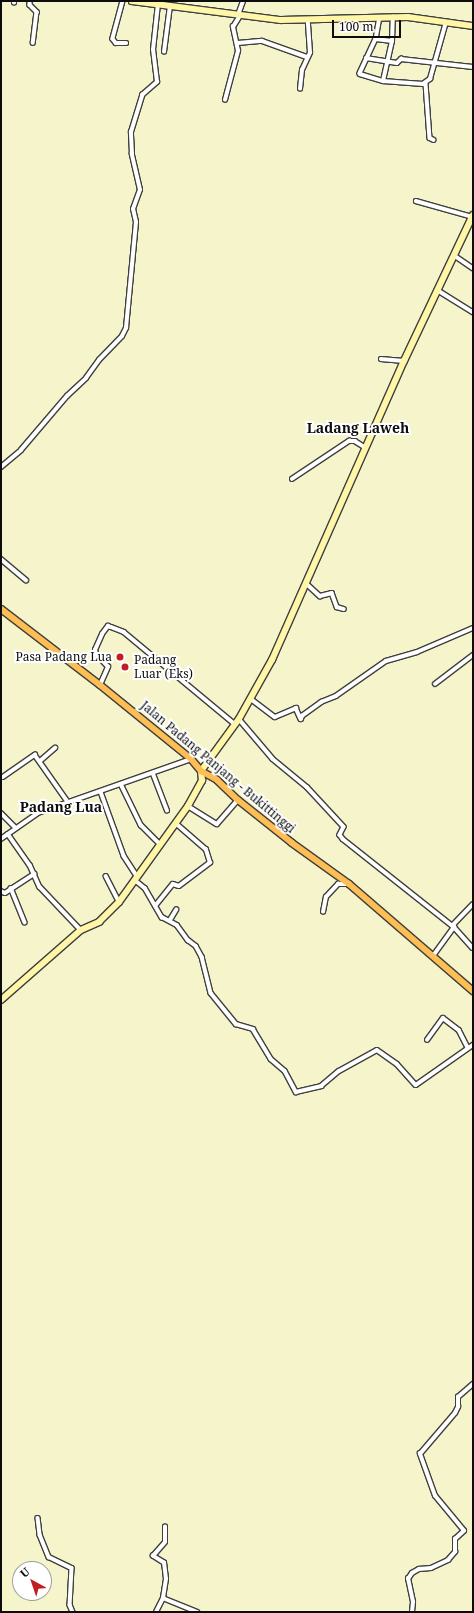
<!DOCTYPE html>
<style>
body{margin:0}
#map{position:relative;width:474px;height:1613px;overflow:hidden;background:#fffcec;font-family:"Noto Serif",serif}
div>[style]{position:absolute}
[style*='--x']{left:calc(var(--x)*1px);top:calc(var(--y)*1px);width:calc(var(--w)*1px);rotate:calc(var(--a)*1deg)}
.farmland>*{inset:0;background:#f6f4ca}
.roads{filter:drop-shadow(1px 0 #3f3f3f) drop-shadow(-1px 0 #3f3f3f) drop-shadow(0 1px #3f3f3f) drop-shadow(0 -1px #3f3f3f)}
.minor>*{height:3.5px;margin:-1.75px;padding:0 1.75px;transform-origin:1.75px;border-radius:1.75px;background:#fff}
.secondary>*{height:5.5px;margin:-2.75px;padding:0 2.75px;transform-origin:2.75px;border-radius:2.75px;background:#fff7a7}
.trunk>*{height:6px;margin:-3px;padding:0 3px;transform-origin:3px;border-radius:3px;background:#febe54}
.dots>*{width:11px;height:11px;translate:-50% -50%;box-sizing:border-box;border:2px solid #fff;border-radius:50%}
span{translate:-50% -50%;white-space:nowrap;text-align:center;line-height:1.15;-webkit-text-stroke:4px #fff;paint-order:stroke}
.poi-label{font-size:12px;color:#0c0c0c}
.right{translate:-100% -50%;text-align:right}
.left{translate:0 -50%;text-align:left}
.street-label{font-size:12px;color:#0c0c0c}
.quarter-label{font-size:14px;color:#0c0c0c;font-weight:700}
.frame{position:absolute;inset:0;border:2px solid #0c0c0c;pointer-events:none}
.north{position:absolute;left:12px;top:1561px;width:40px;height:40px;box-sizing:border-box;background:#fff;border:1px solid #9e9e9e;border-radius:50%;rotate:320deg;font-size:11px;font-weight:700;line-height:16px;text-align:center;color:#0c0c0c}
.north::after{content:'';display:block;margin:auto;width:14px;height:18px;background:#c31d21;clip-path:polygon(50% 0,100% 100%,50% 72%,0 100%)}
.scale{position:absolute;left:332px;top:20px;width:69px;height:18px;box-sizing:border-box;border:2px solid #0c0c0c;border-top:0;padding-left:5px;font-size:12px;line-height:14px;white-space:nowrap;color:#0c0c0c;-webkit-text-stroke:3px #fff;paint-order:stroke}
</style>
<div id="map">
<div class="farmland">
<i style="clip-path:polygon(evenodd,1px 1px,473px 1px,473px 1612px,1px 1612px,1px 1px,20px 1569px,44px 1569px,44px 1593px,20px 1593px,20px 1569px)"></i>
</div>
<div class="roads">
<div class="minor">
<i style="--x:30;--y:1;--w:4;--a:90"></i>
<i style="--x:30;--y:5;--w:10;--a:45"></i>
<i style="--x:37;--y:12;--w:31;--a:97"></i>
<i style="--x:123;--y:1;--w:39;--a:105"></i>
<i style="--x:113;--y:39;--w:5;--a:53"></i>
<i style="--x:116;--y:43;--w:10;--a:0"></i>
<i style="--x:14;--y:3;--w:2;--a:-90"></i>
<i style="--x:238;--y:15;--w:15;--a:-70"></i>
<i style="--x:380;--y:17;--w:22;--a:100"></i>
<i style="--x:376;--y:39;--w:38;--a:115"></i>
<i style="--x:360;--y:74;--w:24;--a:17"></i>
<i style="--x:383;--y:81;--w:40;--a:4.3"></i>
<i style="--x:423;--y:84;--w:9;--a:-36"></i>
<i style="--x:430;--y:79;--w:59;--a:-74.3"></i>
<i style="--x:376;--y:39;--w:16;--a:7"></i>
<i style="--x:238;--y:43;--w:24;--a:-5"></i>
<i style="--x:262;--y:41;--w:48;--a:19.6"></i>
<i style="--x:164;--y:52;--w:46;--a:-82.6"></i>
<i style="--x:366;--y:58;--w:31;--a:9"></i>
<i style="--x:397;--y:63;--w:6;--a:-45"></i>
<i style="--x:401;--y:59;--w:72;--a:6.3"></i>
<i style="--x:383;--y:81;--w:41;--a:-77.3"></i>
<i style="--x:392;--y:41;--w:24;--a:-88"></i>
<i style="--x:426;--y:84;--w:54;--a:85.8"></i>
<i style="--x:430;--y:138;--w:4;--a:27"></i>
<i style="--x:300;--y:89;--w:19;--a:-84"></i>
<i style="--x:302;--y:70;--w:19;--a:-65"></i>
<i style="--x:310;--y:53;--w:32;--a:-94"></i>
<i style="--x:225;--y:100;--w:51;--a:-75.1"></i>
<i style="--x:238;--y:51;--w:25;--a:-102"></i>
<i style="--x:233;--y:27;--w:13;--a:-58"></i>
<i style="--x:416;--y:201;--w:59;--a:15.7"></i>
<i style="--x:455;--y:256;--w:22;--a:34"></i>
<i style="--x:439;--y:291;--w:40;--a:32"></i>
<i style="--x:381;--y:359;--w:23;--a:5"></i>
<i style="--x:1;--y:467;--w:26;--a:-40"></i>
<i style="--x:21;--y:450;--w:71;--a:-49.6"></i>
<i style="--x:67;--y:396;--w:26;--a:-43"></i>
<i style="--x:86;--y:378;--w:22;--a:-54"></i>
<i style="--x:99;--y:360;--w:33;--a:-46"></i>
<i style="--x:122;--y:336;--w:9;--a:-63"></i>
<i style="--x:126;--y:328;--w:106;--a:-84.6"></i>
<i style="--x:136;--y:222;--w:13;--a:-103"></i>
<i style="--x:133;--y:209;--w:20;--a:-70"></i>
<i style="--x:140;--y:190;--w:37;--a:-103"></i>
<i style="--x:132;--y:154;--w:22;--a:-93"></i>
<i style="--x:131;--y:132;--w:39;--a:-73"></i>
<i style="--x:142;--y:95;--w:20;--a:-41"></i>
<i style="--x:157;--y:82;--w:32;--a:-97"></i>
<i style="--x:153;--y:50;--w:46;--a:-83.8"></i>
<i style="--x:292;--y:479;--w:69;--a:-33.7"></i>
<i style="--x:349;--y:441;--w:6;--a:0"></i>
<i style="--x:355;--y:441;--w:13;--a:32"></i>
<i style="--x:1;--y:559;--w:33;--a:40"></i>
<i style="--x:307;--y:584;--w:18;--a:43"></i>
<i style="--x:320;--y:596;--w:12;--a:-14"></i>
<i style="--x:332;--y:593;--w:15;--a:70"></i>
<i style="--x:337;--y:607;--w:7;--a:16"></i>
<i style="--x:435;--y:684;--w:48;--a:-37.3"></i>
<i style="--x:100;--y:685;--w:20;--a:-66"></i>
<i style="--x:108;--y:667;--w:18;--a:-133"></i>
<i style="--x:96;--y:654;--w:4;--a:-104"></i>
<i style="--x:95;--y:650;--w:17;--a:-66"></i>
<i style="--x:102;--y:634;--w:10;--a:-53"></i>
<i style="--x:108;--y:626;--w:3;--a:18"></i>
<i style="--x:111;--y:627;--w:14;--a:21"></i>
<i style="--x:124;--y:632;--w:144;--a:39.7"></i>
<i style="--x:251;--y:699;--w:30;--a:37"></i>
<i style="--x:275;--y:717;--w:23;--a:-23"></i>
<i style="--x:296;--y:708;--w:12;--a:66"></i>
<i style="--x:301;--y:719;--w:3;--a:-72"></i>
<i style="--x:302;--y:716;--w:24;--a:-36"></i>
<i style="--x:321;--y:702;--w:16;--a:-22"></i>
<i style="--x:336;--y:696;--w:61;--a:-35"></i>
<i style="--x:386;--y:661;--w:32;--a:-16"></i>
<i style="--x:417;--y:652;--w:61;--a:-23.2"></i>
<i style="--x:239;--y:719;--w:52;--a:49.6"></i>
<i style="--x:273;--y:759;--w:44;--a:39.5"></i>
<i style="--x:307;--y:787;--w:54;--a:47.2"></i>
<i style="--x:344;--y:827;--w:9;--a:117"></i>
<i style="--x:340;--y:835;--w:5;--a:53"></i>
<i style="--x:343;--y:839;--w:142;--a:38.4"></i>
<i style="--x:454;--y:927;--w:28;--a:48"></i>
<i style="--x:40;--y:761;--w:20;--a:-41"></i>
<i style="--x:153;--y:773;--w:40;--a:69"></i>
<i style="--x:3;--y:777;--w:39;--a:-35"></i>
<i style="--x:35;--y:755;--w:57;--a:54.9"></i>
<i style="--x:121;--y:784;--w:46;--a:64"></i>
<i style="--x:141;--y:825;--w:28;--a:45"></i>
<i style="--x:101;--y:792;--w:68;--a:70.2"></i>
<i style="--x:124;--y:856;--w:24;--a:57"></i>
<i style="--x:188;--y:806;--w:34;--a:32"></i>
<i style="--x:217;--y:824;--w:32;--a:-49"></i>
<i style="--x:1;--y:813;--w:21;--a:45"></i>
<i style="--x:8;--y:834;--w:38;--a:55"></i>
<i style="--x:30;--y:865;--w:24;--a:66"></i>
<i style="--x:40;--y:887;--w:59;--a:46.4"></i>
<i style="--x:1;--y:839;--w:45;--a:-35.1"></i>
<i style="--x:38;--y:813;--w:162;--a:-19.4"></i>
<i style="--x:106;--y:876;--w:29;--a:63"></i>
<i style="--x:135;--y:880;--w:13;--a:39"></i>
<i style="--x:145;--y:888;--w:34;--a:60"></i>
<i style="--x:162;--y:917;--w:17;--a:28"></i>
<i style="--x:177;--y:925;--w:19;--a:54"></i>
<i style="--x:188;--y:940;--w:10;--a:37"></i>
<i style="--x:196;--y:946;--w:13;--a:61"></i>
<i style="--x:202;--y:957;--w:37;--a:76"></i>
<i style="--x:211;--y:993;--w:40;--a:51"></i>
<i style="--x:236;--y:1024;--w:18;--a:16"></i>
<i style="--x:253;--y:1029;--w:35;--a:59"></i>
<i style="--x:271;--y:1059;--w:18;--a:41"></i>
<i style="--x:285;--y:1071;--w:24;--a:62"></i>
<i style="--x:296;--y:1092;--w:26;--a:-13"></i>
<i style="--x:321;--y:1086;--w:23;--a:-40"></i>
<i style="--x:339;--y:1071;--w:43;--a:-28.9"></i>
<i style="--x:377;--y:1050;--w:24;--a:35"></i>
<i style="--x:397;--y:1064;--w:28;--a:48"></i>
<i style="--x:416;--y:1085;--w:70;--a:-35.1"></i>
<i style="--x:11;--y:888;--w:37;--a:68"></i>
<i style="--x:1;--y:891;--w:4;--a:27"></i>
<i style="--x:5;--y:893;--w:35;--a:-33"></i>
<i style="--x:155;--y:906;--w:28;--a:-51"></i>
<i style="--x:173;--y:884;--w:6;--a:18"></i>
<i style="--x:179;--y:886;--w:39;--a:-37"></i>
<i style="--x:210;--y:863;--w:14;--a:-107"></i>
<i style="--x:206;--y:850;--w:40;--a:-139"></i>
<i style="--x:323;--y:912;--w:15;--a:-79"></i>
<i style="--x:326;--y:897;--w:18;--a:-47"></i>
<i style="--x:338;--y:884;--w:10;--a:0"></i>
<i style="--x:170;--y:920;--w:12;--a:-59"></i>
<i style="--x:452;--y:926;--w:30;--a:-46"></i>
<i style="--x:433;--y:956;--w:36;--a:-54"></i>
<i style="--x:427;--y:1040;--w:27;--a:-54"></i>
<i style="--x:443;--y:1018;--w:20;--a:37"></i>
<i style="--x:459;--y:1030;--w:20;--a:63"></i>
<i style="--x:38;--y:1518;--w:17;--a:83"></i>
<i style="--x:40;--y:1535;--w:24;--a:68"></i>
<i style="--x:49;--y:1557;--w:25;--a:26"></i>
<i style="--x:72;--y:1568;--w:37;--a:93"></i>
<i style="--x:70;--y:1605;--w:8;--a:67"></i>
<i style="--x:163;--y:1598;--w:37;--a:22"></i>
<i style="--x:156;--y:1612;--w:16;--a:-63"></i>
<i style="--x:163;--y:1598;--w:19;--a:-81"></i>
<i style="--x:166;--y:1579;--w:16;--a:-97"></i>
<i style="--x:164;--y:1563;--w:13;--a:-148"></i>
<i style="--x:153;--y:1556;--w:18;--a:-49"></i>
<i style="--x:165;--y:1542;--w:15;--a:-90"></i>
<i style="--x:412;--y:1612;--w:10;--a:-84"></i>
<i style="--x:413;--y:1602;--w:24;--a:-102"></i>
<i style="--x:408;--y:1579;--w:7;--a:-56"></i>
<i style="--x:412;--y:1573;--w:8;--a:-30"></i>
<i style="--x:419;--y:1569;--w:12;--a:-5"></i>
<i style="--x:431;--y:1568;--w:19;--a:-25"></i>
<i style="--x:448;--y:1560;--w:11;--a:-49"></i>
<i style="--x:455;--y:1552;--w:13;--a:-90"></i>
<i style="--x:455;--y:1539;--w:12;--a:-42"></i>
<i style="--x:464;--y:1531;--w:45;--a:-129.6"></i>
<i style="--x:435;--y:1496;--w:45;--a:-109.7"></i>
<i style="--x:420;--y:1454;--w:54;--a:-49.5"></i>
<i style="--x:455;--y:1413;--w:7;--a:-63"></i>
<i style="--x:458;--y:1407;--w:10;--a:-90"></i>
<i style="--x:458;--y:1397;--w:20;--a:-41"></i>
</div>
<div class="secondary">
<i style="--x:132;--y:1;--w:150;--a:7.3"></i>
<i style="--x:281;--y:20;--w:127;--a:-1.4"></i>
<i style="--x:408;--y:17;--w:66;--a:7.9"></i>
<i style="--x:1;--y:1000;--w:106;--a:-41.2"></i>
<i style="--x:81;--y:930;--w:20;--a:-24"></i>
<i style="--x:99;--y:922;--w:28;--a:-45"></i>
<i style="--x:119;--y:902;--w:118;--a:-54.3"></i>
<i style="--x:188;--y:806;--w:29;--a:-61"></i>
<i style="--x:202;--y:781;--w:10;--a:-96"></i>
<i style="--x:201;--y:771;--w:64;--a:-53.8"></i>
<i style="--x:239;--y:719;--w:68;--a:-60.8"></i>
<i style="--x:272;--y:660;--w:327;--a:-66.2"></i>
<i style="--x:404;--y:361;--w:161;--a:-64.7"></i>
</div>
<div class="trunk">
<i style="--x:1;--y:609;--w:125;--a:37.5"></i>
<i style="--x:100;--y:685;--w:117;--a:39.1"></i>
<i style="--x:191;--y:759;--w:16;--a:50"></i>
<i style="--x:201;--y:771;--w:18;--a:29"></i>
<i style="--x:217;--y:780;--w:29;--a:44"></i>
<i style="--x:238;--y:800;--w:69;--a:38.5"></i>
<i style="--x:292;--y:843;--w:70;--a:35.7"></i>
<i style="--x:349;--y:884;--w:164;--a:40.8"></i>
</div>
</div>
<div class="dots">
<i style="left:120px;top:657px;background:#c31d21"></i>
<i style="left:125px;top:667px;background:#c31d21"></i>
</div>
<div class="poi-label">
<span class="right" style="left:112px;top:657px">Pasa Padang Lua</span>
<span class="left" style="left:134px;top:667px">Padang<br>Luar (Eks)</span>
</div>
<div class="street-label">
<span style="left:218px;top:767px;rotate:40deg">Jalan Padang Panjang - Bukittinggi</span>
</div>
<div class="quarter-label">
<span style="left:358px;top:428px">Ladang Laweh</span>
<span style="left:61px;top:807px">Padang Lua</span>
</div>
<div class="frame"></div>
<div class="north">U</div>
<div class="scale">100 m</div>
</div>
